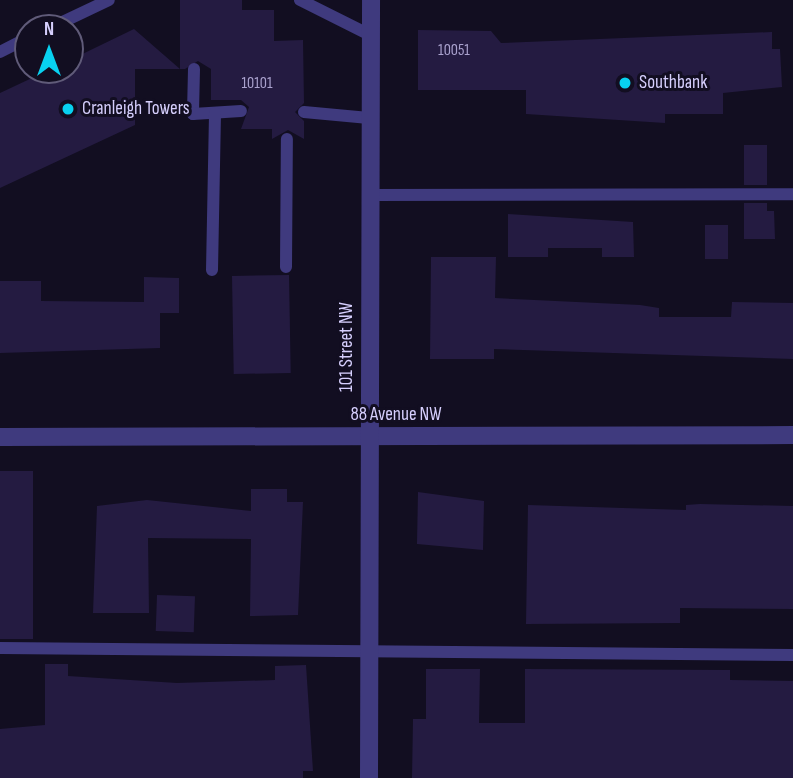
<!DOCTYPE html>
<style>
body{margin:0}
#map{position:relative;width:793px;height:778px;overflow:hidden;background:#120e21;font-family:"Sofia Sans Condensed",sans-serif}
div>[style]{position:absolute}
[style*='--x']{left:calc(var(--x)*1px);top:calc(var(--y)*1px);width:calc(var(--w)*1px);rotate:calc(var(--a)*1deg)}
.building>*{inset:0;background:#241b41;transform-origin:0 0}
.lane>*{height:12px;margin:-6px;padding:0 6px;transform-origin:6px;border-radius:6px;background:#3f3a7e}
.street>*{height:18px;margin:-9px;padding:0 9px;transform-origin:9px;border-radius:9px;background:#3f3a7e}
.dots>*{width:19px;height:19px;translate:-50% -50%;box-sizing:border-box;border:4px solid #120e21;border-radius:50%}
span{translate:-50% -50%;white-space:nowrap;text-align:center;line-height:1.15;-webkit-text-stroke:6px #120e21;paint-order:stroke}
.number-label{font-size:16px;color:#aaa2ce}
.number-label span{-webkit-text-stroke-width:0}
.poi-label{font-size:19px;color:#d6cffd}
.left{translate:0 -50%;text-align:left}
.street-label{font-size:19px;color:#d6cffd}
.north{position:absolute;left:14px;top:14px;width:70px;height:70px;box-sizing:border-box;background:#120e21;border:2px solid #605b79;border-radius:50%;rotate:0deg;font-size:19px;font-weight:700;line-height:28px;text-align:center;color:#d6cffd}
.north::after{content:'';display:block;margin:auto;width:24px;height:32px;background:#08d1f0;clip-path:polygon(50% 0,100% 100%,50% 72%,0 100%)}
</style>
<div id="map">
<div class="building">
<i style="clip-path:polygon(180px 0,242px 0,242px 10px,274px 10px,274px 41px,303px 40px,304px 103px,295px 112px,304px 121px,304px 139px,288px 130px,272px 139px,272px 129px,241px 129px,249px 107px,241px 100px,211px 100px,211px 69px,198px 61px,185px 69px,135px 69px,135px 125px,0 188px,0 93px,49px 70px,70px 70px,70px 60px,134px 29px,180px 69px)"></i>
<i style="clip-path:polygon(418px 30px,491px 31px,501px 43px,772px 32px,772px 49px,780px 49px,782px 87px,723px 93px,723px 114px,665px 114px,665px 123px,526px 114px,526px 90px,418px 90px)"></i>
<i style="left:744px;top:145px;width:23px;height:40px"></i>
<i style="clip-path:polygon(744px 203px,767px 203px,767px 211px,774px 211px,775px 239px,744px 239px)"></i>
<i style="clip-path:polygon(508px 214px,633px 222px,634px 257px,602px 257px,602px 248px,548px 248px,548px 257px,508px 257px)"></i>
<i style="left:705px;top:225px;width:23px;height:34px"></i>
<i style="clip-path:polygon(431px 257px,496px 257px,495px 298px,640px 305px,659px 308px,659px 317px,731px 317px,732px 302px,793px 303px,793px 359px,494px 349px,494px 359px,430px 359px)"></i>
<i style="left:289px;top:275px;width:98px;height:57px;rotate:89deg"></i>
<i style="clip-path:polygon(144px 277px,179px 278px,179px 313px,160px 313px,160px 348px,0 353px,0 281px,41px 281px,41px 301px,144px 302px)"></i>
<i style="left:0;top:471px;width:33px;height:168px"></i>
<i style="clip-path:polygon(251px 489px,287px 489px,287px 502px,303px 502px,298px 615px,250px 616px,251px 539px,148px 538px,149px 613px,93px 613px,97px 506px,147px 500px,251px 511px)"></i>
<i style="clip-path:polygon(418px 492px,484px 501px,483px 550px,417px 544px)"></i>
<i style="clip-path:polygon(700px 504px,793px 506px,793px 609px,680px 608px,680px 623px,526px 624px,528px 505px,686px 510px,686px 505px)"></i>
<i style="left:157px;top:595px;width:38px;height:36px;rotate:2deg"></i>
<i style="clip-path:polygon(45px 664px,68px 664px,68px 676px,177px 683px,275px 680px,275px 666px,306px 665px,313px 771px,303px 771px,303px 778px,0 778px,0 729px,45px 725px)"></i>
<i style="clip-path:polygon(426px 669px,480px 669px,479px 723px,525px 723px,525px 669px,730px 670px,730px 680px,793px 681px,793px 778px,412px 778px,413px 719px,426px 719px)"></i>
</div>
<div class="lane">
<i style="--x:300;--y:0;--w:78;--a:26.6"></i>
<i style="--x:50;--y:28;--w:65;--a:-25.4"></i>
<i style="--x:0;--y:52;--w:31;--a:-27"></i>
<i style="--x:194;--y:69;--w:45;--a:91.3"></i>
<i style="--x:193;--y:114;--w:48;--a:-3.6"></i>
<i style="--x:304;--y:112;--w:65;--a:5.3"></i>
<i style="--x:368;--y:195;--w:425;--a:-0.1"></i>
<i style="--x:286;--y:267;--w:128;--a:-89.6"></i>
<i style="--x:212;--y:270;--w:157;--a:-88.9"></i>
<i style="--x:0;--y:648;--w:793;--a:0.51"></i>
</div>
<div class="street">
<i style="--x:0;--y:437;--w:793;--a:-0.14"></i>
<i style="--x:369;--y:778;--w:778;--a:-89.85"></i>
</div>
<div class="dots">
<i style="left:625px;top:83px;background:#08d1f0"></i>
<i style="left:68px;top:109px;background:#08d1f0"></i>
</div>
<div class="number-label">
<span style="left:454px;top:51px">10051</span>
<span style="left:257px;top:84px">10101</span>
</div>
<div class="poi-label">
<span class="left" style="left:639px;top:83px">Southbank</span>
<span class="left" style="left:82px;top:109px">Cranleigh Towers</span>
</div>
<div class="street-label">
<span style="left:347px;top:347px;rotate:-90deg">101 Street NW</span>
<span style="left:396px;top:415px">88 Avenue NW</span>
</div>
<div class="north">N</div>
</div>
